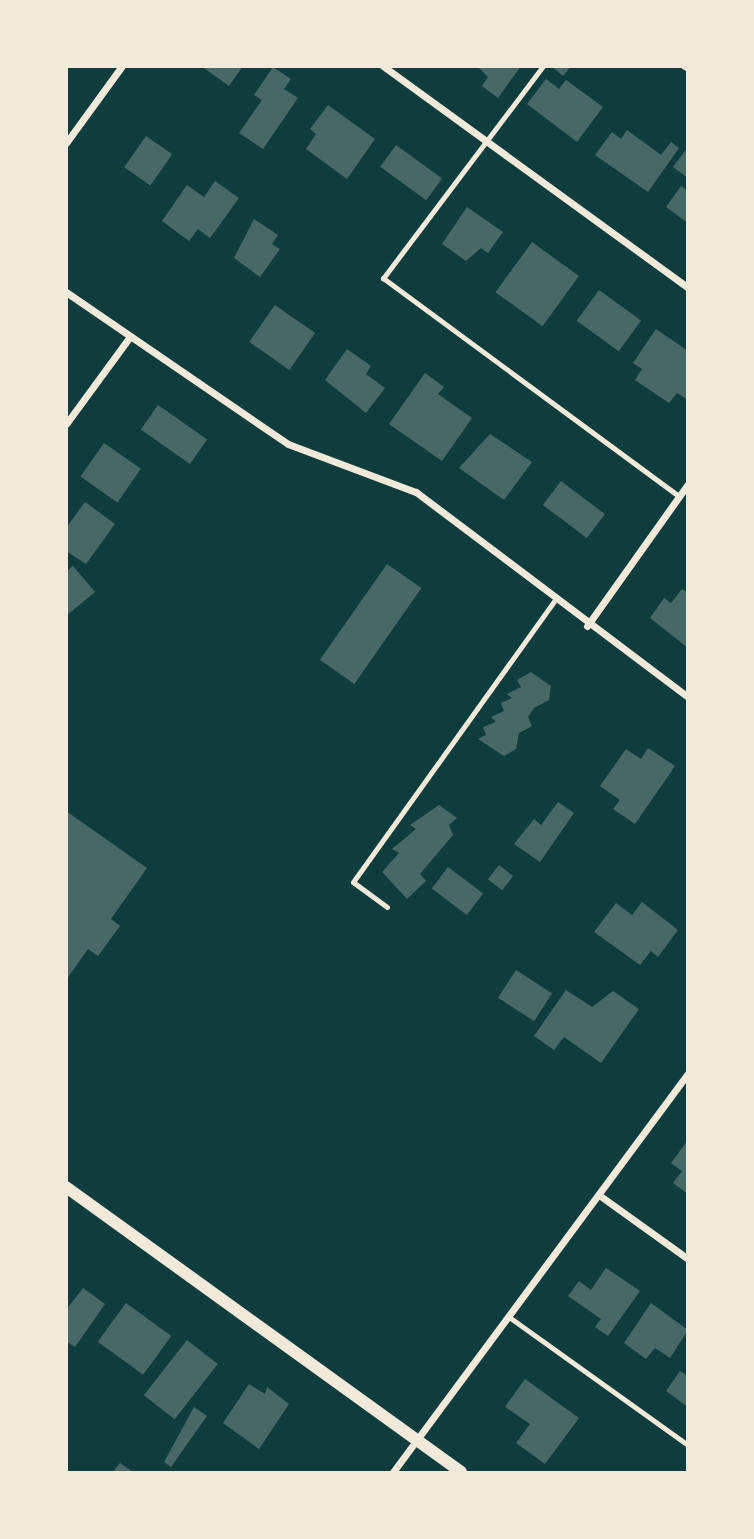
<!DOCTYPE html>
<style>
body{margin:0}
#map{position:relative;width:754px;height:1539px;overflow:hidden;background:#0f3d3e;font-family:Barlow,sans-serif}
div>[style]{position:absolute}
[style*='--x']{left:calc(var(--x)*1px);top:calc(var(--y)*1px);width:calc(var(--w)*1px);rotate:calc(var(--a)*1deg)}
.building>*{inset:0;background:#486865;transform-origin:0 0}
.service>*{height:5px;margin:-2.5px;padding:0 2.5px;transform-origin:2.5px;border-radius:2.5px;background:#f1e9da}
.minor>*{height:7px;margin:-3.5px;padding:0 3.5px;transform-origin:3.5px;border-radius:3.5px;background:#f1e9da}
.tertiary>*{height:12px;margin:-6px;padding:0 6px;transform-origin:6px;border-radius:6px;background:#f1e9da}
span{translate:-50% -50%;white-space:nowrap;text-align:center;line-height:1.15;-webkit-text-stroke:7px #f1e9da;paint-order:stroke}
.frame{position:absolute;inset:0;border:68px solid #f1e9da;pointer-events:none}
</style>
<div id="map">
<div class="building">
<i style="clip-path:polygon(201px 66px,243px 66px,229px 86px)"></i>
<i style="clip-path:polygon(477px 66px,521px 66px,498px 98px,482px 86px,488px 77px)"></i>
<i style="clip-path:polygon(551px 66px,571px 66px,563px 76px)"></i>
<i style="clip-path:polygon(273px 67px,291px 79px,284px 89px,298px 98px,263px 149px,239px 133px,262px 100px,254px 95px)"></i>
<i style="clip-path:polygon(546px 79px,559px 89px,566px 80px,603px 107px,577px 142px,527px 104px)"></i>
<i style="clip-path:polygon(328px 105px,375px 139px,347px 179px,306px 149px,316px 134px,310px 129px)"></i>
<i style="clip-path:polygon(627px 130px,661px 155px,671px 142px,679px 148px,648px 192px,595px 155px,612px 132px,621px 139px)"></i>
<i style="left:146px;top:136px;width:32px;height:38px;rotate:35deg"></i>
<i style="left:396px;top:145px;width:57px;height:27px;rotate:36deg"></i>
<i style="clip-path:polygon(688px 147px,688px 178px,673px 167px)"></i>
<i style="clip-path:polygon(215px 181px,239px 198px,210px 238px,198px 229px,189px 241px,162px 221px,187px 185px,204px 197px)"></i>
<i style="clip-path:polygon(681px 186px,688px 191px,688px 223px,666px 207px)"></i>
<i style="clip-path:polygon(467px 207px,503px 232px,488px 253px,481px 248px,466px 261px,442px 244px)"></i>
<i style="clip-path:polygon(254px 219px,278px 235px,272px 244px,280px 249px,260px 277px,234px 258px)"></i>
<i style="left:532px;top:242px;width:58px;height:62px;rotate:36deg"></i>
<i style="left:599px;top:290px;width:52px;height:38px;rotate:36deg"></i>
<i style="left:275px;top:305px;width:49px;height:45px;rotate:35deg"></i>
<i style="clip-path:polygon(656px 329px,688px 351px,688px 400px,677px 393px,669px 403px,635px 380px,642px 369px,633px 363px)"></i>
<i style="clip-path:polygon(347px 349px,371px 366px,366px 374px,385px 388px,366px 413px,325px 380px)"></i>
<i style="clip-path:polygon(425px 373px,444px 387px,438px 394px,472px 418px,442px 461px,389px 424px)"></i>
<i style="left:158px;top:405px;width:60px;height:30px;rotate:35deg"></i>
<i style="clip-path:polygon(490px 434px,532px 462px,504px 500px,459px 468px)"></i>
<i style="left:104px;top:443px;width:45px;height:41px;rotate:35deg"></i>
<i style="left:561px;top:481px;width:55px;height:30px;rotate:37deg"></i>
<i style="clip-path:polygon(85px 502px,115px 524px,86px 564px,66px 551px,66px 528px)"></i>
<i style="left:387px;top:564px;width:42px;height:117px;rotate:35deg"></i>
<i style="clip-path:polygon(73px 566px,95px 592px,66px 616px,66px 572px)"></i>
<i style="clip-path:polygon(682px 589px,688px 593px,688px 648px,650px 618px,664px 598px,671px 603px)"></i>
<i style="clip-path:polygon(531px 672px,551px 686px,549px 700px,534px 708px,528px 717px,532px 726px,519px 733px,516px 749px,504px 756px,478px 739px,486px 735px,483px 727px,496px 722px,491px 717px,504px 711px,501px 703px,512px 698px,507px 694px,521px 687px,517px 680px)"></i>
<i style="clip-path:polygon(648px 748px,675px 766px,635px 824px,613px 809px,620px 800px,600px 786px,626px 749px,641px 759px)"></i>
<i style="clip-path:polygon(558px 802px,574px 813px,540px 862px,514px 844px,534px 819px,541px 825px)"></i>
<i style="clip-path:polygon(439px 805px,457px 818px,449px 825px,453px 835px,420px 874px,426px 881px,407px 899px,382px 872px,399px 853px,392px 849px,416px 829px,410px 825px)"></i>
<i style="clip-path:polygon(66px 811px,147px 868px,111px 919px,120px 926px,98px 956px,88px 949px,66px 980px)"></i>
<i style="left:499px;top:865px;width:18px;height:18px;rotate:38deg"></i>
<i style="left:448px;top:867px;width:44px;height:27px;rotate:37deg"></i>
<i style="clip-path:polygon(642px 902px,678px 930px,658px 957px,651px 951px,640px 965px,594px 932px,616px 903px,632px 915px)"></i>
<i style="left:516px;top:970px;width:43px;height:33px;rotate:33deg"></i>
<i style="clip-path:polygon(566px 990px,592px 1007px,613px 991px,639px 1009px,601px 1063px,564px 1037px,554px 1050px,534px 1036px)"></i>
<i style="clip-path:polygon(688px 1140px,688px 1194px,673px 1183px,682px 1171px,671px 1163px)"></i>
<i style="clip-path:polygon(606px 1268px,640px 1291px,608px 1336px,595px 1327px,601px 1319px,568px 1296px,579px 1281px,591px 1290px)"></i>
<i style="clip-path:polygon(83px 1288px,105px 1304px,75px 1347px,66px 1341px,66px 1310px)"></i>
<i style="left:126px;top:1303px;width:56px;height:48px;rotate:36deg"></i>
<i style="clip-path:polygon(651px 1303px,688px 1330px,670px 1358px,655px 1348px,646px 1359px,624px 1343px)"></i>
<i style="left:187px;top:1340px;width:39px;height:70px;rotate:38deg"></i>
<i style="clip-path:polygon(680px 1371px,688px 1376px,688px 1407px,666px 1391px)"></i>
<i style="clip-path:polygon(525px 1379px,579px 1418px,545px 1464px,516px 1443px,530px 1424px,505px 1407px)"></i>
<i style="clip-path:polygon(249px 1384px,265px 1394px,267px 1387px,289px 1404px,259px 1449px,223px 1423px)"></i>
<i style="clip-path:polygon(194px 1407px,207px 1416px,171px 1467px,164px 1462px)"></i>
<i style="clip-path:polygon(120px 1463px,133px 1472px,113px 1472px)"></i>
</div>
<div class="service">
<i style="--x:543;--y:66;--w:266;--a:127"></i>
<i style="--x:383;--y:278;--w:368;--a:36.4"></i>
<i style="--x:683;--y:66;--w:6;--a:31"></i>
<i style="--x:387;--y:907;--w:42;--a:-143.7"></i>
<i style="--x:353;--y:882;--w:345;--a:-54.4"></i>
<i style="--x:509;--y:1317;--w:220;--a:35.6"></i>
</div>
<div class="minor">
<i style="--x:383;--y:66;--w:377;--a:36"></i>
<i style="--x:66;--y:143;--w:95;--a:-54"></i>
<i style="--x:66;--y:292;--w:269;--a:34.4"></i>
<i style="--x:288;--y:444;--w:137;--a:20.6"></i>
<i style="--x:416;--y:492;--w:341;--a:37"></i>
<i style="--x:66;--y:424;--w:107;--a:-53.8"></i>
<i style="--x:587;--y:626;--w:174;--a:-54.6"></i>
<i style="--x:599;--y:1195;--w:110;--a:35.7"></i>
<i style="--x:393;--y:1472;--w:496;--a:-53.5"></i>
</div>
<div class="tertiary">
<i style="--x:66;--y:1187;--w:487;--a:35.8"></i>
</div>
<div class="frame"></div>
</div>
